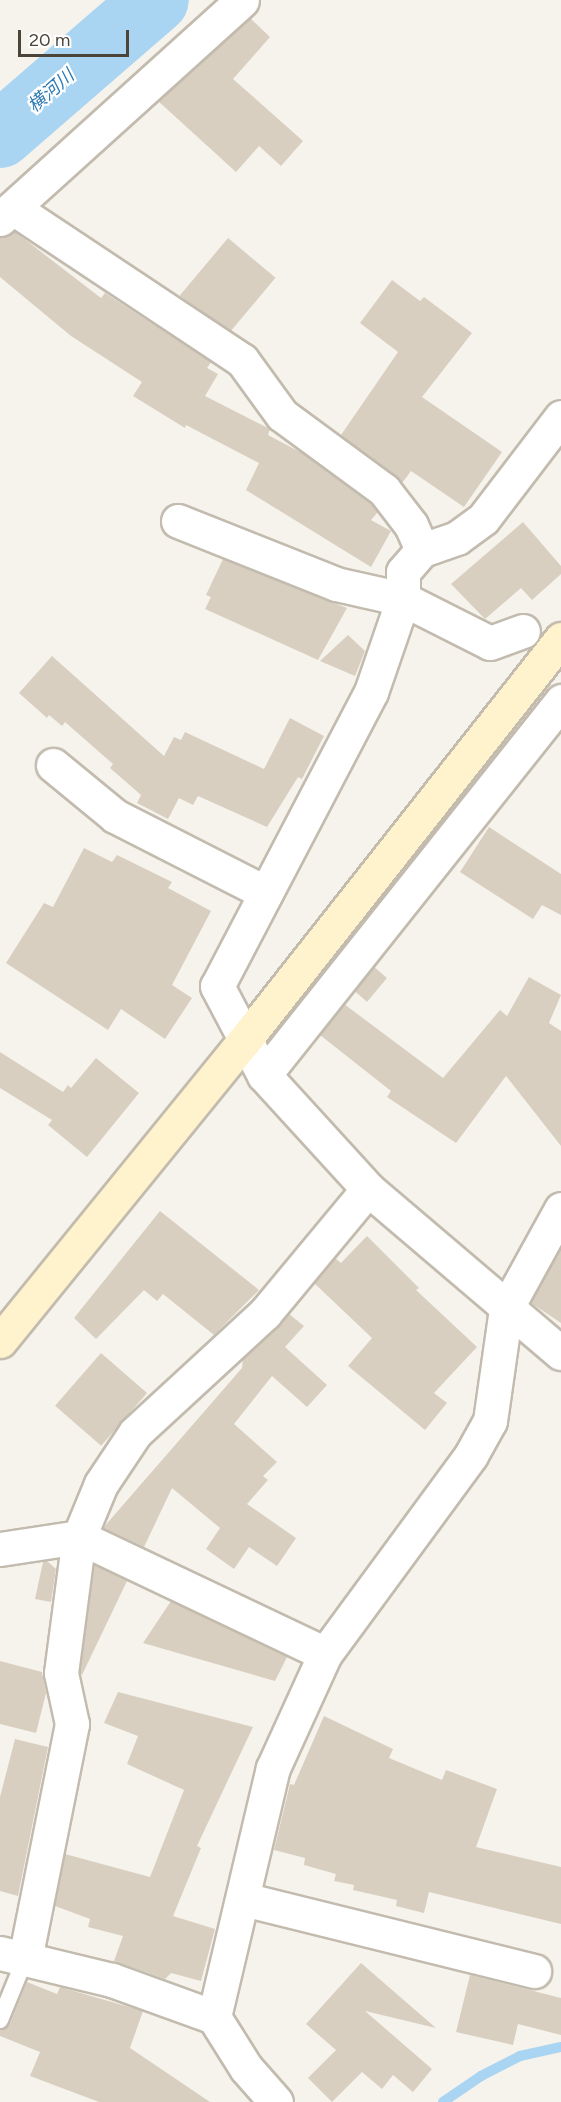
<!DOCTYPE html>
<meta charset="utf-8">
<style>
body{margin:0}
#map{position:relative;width:561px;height:2102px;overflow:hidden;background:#f6f3ec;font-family:Figtree,"Noto Sans JP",sans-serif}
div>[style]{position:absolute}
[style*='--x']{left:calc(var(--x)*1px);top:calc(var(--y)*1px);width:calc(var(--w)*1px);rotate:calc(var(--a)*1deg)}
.stream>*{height:10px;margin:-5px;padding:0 5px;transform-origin:5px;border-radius:5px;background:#a9d4f2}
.river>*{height:66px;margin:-33px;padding:0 33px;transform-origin:33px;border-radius:33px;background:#a9d4f2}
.building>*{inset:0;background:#d8cfc1;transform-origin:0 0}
.roads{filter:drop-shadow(2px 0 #c2bbae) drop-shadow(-2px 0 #c2bbae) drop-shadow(0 2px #c2bbae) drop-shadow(0 -2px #c2bbae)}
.lane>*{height:16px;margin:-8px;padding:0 8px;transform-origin:8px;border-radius:8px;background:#fff}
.street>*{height:33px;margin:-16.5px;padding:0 16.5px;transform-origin:16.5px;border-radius:16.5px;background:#fff}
.secondary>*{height:33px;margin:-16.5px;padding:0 16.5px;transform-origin:16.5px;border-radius:16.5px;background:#fff3cd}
span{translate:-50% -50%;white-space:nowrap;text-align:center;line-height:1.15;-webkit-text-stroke:4.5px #fff;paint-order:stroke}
.water-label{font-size:18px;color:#2e7ab2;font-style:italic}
.scale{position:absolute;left:18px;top:30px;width:111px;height:27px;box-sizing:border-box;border:3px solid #4b4439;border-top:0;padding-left:8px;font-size:18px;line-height:21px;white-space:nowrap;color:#4b4439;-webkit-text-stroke:4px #fff;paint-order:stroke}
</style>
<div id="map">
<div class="stream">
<i style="--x:443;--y:2102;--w:46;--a:-34.4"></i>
<i style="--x:481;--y:2076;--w:44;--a:-27.1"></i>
<i style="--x:520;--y:2056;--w:42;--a:-12.4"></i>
</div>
<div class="river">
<i style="--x:0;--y:135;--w:206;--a:-40.9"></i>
</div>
<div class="building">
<i style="clip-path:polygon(250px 18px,270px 37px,233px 79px,303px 141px,281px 166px,259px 146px,236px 172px,158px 101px)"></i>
<i style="clip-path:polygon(14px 231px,101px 298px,105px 293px,211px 362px,207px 368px,218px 374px,205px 396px,270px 429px,268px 435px,302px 453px,371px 504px,378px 512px,371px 520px,391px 531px,371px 567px,246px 490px,259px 463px,186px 425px,185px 428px,133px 396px,142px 382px,71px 336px,0 277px,0 237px)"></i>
<i style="left:228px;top:238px;width:62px;height:75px;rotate:40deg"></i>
<i style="clip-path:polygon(392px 280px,420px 301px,424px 297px,472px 333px,422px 397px,502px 452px,464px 507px,411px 471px,402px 483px,341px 435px,398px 352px,360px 323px)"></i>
<i style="clip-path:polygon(523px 522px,561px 566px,561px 574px,532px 600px,521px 588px,485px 619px,451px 584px)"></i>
<i style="clip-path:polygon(223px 559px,347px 608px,318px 660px,205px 609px,211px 597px,206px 595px)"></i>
<i style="clip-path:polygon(348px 635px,365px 651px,355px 676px,320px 661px)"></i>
<i style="clip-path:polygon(52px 656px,164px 756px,174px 737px,181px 740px,185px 732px,264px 769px,290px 718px,324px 736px,302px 779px,298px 777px,267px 827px,198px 796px,193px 805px,179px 798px,168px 819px,137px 803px,141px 795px,110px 768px,113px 764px,65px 722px,62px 726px,49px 715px,47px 718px,19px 693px)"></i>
<i style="clip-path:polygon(489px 827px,561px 874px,561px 915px,542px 905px,533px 919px,460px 872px)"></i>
<i style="clip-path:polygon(84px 848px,112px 862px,117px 855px,172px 882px,168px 888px,211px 911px,172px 985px,192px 998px,165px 1039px,121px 1009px,108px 1030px,6px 963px,44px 903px,53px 907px)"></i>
<i style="left:374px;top:967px;width:17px;height:31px;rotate:40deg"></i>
<i style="clip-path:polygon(529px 977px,561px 995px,549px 1023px,561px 1031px,561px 1146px,506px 1076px,456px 1143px,387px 1097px,391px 1091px,320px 1035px,344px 1004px,443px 1078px,500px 1010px,507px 1016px)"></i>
<i style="clip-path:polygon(0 1052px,63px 1092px,68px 1085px,71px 1088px,96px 1058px,139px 1093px,87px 1157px,48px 1125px,52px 1120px,0 1088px)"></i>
<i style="clip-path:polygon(160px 1211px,259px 1290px,214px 1335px,163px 1294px,157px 1301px,144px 1290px,96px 1339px,74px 1318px)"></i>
<i style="clip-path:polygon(367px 1236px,419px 1288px,416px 1290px,477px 1347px,434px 1393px,447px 1403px,425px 1430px,348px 1366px,372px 1338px,314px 1283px,335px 1258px,341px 1263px)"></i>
<i style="clip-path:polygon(561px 1248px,561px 1323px,531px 1303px)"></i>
<i style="clip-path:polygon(289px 1314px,304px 1326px,285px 1347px,327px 1385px,307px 1407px,272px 1376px,234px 1424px,277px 1462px,263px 1476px,268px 1480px,247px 1504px,296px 1538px,277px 1566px,249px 1547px,234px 1569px,206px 1549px,220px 1528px,172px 1488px,144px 1547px,103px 1528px,242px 1368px,243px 1358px)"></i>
<i style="left:101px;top:1353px;width:61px;height:70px;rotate:41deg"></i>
<i style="clip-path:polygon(47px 1561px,56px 1569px,51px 1602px,35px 1599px,43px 1562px)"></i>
<i style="clip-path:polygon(94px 1565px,127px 1581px,82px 1675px,80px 1672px)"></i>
<i style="clip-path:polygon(171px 1601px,287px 1657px,275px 1681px,143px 1643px)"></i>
<i style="clip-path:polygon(0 1661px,42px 1672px,46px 1693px,36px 1733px,0 1724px)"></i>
<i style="clip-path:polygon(118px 1692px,253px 1727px,197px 1846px,201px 1848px,173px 1916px,215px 1929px,201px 1981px,171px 1973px,165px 1979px,114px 1961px,123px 1936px,88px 1927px,90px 1919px,55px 1906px,65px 1854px,150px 1877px,184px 1790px,127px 1764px,138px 1736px,104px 1723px)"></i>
<i style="clip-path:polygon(324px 1716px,393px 1749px,389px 1758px,442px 1780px,446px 1770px,497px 1789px,476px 1847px,561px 1867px,561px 1924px,429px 1892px,424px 1913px,396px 1906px,397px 1900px,353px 1890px,354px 1885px,334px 1881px,336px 1874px,304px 1865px,305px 1858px,274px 1850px,290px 1784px,294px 1785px)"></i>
<i style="clip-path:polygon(15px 1739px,48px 1747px,18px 1896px,0 1891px,0 1797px)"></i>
<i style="clip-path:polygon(361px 1963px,436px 2028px,365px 2011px,432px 2069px,413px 2092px,393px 2075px,382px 2089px,362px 2072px,332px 2102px,308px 2078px,336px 2050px,306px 2024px)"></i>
<i style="clip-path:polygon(470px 1975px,561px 1998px,561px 2035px,518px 2024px,513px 2045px,456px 2032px)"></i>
<i style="clip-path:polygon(27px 1982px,57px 1994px,60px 1987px,143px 2011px,130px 2048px,210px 2102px,99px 2102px,30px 2076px,40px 2052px,0 2036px,0 2030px,10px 2024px)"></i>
</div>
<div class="roads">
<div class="lane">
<i style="--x:0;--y:2020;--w:66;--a:-67.7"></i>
</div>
<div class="street">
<i style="--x:13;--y:208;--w:275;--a:33.6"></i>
<i style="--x:242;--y:360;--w:68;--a:54"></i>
<i style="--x:282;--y:415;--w:127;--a:36.3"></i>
<i style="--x:384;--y:490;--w:44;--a:52.4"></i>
<i style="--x:411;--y:525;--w:27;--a:66"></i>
<i style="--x:0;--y:219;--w:326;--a:-42.1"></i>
<i style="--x:561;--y:417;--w:128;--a:127.4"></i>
<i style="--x:483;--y:519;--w:32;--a:144"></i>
<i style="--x:457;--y:538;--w:37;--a:161"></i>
<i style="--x:422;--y:550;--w:29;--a:131"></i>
<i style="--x:403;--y:572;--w:27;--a:90"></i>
<i style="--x:403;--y:599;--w:98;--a:109"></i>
<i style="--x:371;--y:692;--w:332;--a:117.6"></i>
<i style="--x:217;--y:986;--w:101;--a:62.2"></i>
<i style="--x:264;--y:1075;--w:154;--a:47.6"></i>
<i style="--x:368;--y:1189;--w:253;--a:40.4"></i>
<i style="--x:178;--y:521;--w:170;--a:21.7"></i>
<i style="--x:336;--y:584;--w:69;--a:12.6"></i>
<i style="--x:403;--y:599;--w:97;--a:26.8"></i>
<i style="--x:490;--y:643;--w:35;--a:-20"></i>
<i style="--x:53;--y:765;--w:80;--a:39.4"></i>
<i style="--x:115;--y:816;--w:169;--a:27"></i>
<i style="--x:264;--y:1075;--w:478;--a:-51.5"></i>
<i style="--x:0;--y:1549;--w:80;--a:-8.6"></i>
<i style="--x:79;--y:1537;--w:57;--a:-67.5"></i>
<i style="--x:101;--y:1484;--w:61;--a:-56.3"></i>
<i style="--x:135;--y:1433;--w:177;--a:-42.7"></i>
<i style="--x:265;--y:1313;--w:161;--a:-50.3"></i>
<i style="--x:243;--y:1899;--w:300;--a:13.9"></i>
<i style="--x:0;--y:1953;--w:115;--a:13.6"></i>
<i style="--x:112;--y:1980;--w:109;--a:19.9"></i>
<i style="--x:25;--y:1959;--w:240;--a:-78.7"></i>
<i style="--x:72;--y:1724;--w:52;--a:-102.2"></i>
<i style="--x:61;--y:1673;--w:137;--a:-82.5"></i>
<i style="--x:79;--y:1537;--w:272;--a:25.4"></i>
<i style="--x:276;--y:2102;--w:45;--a:-131.4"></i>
<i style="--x:246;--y:2068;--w:60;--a:-122.1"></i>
<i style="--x:214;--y:2017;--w:256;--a:-76.7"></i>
<i style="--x:273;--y:1768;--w:125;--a:-65.5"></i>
<i style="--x:325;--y:1654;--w:247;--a:-53.7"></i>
<i style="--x:471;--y:1455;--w:39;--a:-61"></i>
<i style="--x:490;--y:1421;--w:113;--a:-81.9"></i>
<i style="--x:506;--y:1309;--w:114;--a:-61.2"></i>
</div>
<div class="secondary">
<i style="--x:0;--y:1341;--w:387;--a:-50.9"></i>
<i style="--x:244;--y:1041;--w:512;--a:-51.74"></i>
</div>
</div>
<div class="water-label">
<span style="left:51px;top:91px;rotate:-41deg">横河川</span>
</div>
<div class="scale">20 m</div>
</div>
